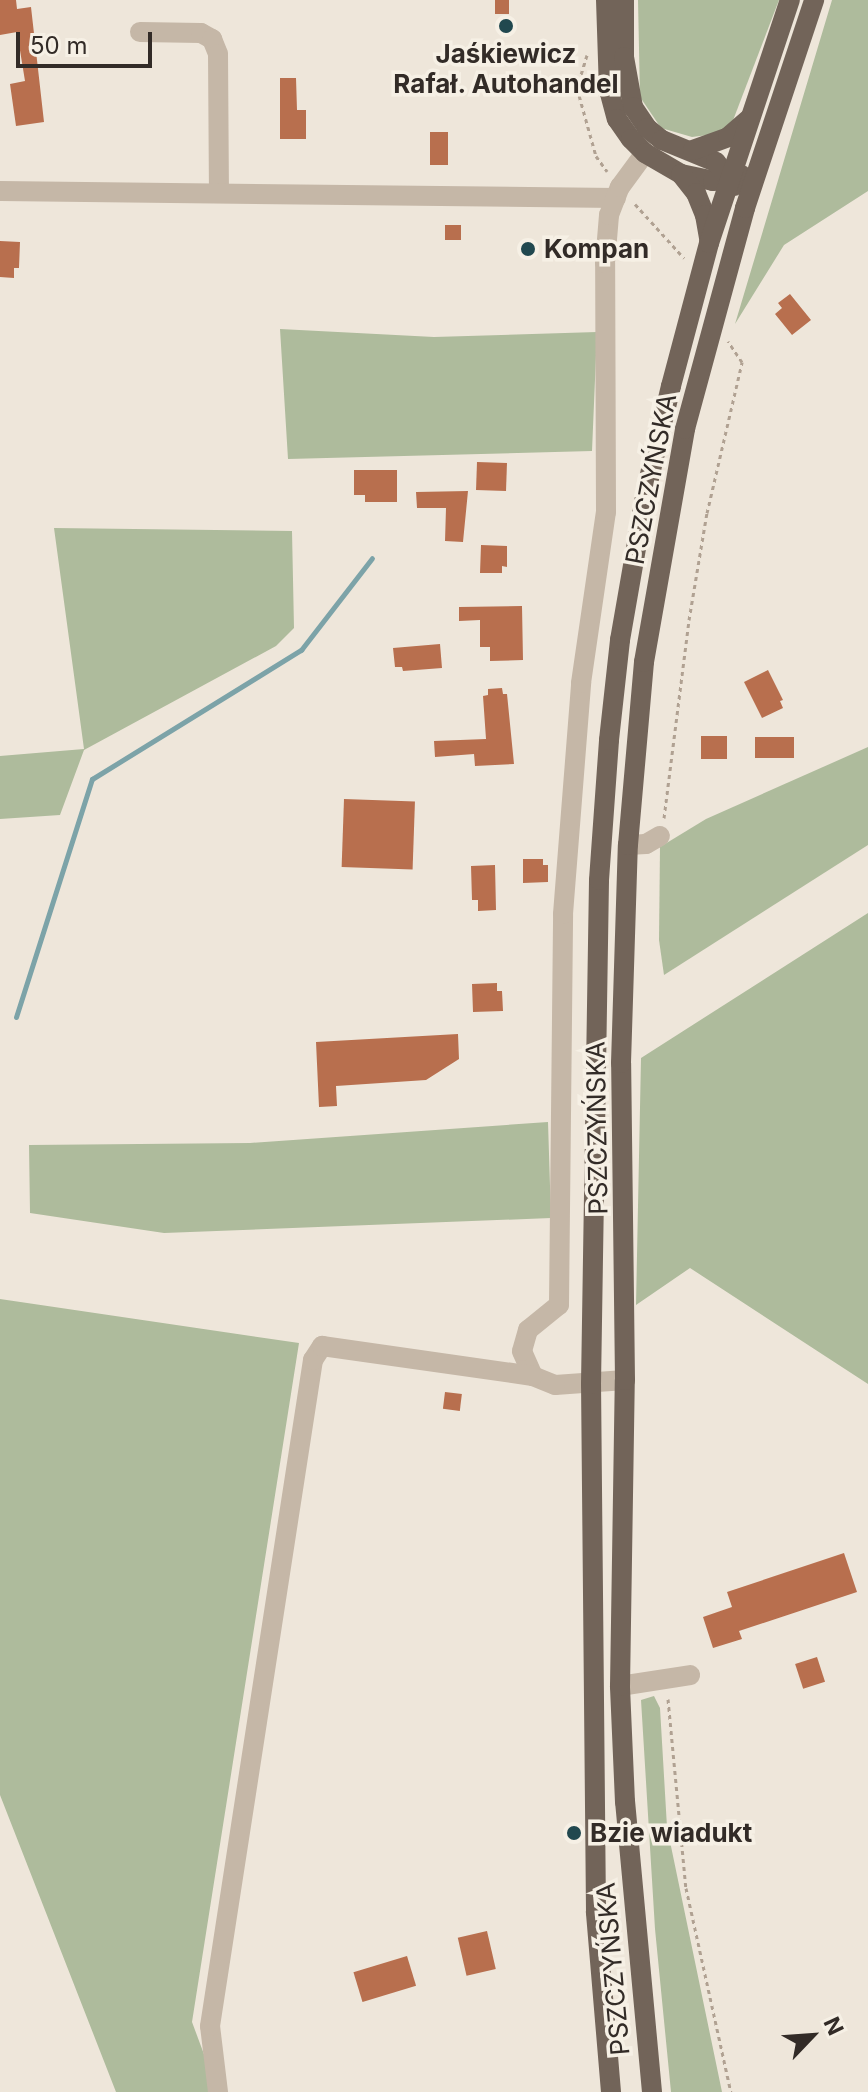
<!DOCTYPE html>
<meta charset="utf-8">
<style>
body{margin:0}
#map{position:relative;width:868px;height:2092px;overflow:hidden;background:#eee6da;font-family:Inter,sans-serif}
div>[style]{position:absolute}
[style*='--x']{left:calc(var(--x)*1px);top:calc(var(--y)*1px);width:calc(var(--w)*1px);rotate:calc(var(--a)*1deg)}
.green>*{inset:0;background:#aebb9c}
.stream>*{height:5px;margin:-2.5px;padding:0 2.5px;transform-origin:2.5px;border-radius:2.5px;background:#7ca3a8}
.building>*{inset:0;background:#b86f4e;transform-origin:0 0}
.path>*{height:3px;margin-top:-1.5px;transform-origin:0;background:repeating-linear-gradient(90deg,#b0a192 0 4px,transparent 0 8px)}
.minor>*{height:20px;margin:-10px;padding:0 10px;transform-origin:10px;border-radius:10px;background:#c5b7a7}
.major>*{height:20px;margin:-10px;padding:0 10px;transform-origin:10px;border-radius:10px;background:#726459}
.dots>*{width:22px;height:22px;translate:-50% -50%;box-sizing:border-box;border:4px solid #f6f0e5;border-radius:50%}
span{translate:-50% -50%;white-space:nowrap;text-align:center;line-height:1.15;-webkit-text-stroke:7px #f6f0e5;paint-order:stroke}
.poi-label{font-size:26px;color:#322b27;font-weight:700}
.left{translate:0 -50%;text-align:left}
.street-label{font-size:26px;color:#322b27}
.north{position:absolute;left:772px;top:1996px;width:80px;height:80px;-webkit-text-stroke:6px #f6f0e5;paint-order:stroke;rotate:65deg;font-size:22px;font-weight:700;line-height:32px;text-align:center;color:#322b27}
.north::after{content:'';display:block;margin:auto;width:28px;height:36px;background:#322b27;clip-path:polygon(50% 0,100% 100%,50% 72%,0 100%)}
.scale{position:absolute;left:16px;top:32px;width:136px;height:36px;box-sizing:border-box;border:4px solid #322b27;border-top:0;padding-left:10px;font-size:24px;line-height:28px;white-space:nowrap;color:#322b27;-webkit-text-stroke:6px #f6f0e5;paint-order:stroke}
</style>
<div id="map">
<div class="green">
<i style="clip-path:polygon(638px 0,779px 0,732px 123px,716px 134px,692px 137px,661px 128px,640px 97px)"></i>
<i style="clip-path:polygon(832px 0,868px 0,868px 191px,784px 245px,735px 324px)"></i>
<i style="clip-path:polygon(280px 329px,434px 337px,597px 332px,592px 451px,288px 459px)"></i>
<i style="clip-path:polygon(54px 528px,292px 531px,294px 628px,276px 646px,84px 750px,60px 815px,0 819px,0 756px,84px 749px)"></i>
<i style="clip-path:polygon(868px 747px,868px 845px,664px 975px,659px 940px,660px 847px,706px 819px)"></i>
<i style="clip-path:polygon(868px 913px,868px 1384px,690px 1268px,636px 1305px,641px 1058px)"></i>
<i style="clip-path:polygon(548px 1122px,551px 1218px,164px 1233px,30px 1213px,29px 1145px,250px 1143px)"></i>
<i style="clip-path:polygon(0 1299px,299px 1343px,192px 2022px,218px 2092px,116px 2092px,0 1795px)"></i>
<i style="clip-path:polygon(654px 1696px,660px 1708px,667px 1827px,722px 2092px,671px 2092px,655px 1929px,641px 1700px)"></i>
</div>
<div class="stream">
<i style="--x:16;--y:1017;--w:250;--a:-72.3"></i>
<i style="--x:92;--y:779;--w:246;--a:-31.7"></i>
<i style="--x:301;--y:650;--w:116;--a:-52.3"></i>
</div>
<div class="building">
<i style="clip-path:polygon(0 0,16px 0,17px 9px,31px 7px,44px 122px,16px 126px,10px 84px,25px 81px,17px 32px,0 35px)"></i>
<i style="left:495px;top:0;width:14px;height:14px"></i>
<i style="clip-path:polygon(280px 78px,296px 78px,297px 110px,306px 110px,306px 139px,280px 139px)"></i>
<i style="left:430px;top:132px;width:18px;height:33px"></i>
<i style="left:445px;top:225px;width:16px;height:15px"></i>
<i style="clip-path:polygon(0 241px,20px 242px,19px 268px,14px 268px,14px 278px,0 277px)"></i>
<i style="clip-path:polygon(790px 294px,811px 320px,792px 335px,775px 314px,782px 308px,778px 303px)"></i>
<i style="left:477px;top:462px;width:30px;height:28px;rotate:2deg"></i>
<i style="clip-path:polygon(354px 470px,397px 470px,397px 502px,365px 502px,365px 495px,354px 495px)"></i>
<i style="clip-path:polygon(468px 491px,463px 542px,445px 541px,446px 508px,417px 508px,416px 492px)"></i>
<i style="clip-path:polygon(481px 545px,507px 546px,507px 567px,502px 566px,502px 573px,480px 573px)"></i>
<i style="clip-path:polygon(522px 606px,523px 660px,490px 661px,490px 647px,480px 647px,480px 620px,459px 621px,459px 607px)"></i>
<i style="clip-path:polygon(440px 644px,442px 668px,403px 671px,402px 667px,395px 667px,393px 648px)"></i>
<i style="clip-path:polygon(768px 670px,783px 700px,780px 701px,783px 708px,762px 718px,744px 682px)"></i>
<i style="clip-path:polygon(502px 688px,503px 694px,507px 694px,514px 764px,475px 766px,474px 754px,435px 757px,434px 741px,486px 739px,483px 696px,488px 695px,488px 689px)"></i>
<i style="left:701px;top:736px;width:26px;height:23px"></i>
<i style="left:755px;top:737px;width:39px;height:21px"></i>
<i style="left:344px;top:799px;width:71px;height:68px;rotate:2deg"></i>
<i style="clip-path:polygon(523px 859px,543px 859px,543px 865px,548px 865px,548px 882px,523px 883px)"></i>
<i style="clip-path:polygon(495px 865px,496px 910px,478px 911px,478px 900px,472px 900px,471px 866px)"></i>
<i style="clip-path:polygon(497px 983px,497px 991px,502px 991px,503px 1011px,473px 1012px,472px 984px)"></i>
<i style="clip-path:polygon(458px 1034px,459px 1059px,426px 1080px,336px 1086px,337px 1106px,319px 1107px,316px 1042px)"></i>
<i style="left:445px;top:1392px;width:17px;height:17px;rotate:7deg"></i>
<i style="clip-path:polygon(844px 1553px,857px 1592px,739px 1631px,742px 1639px,713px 1648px,703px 1617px,732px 1607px,727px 1592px)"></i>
<i style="left:817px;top:1657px;width:26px;height:23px;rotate:72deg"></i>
<i style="left:487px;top:1931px;width:39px;height:30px;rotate:77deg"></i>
<i style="left:407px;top:1956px;width:31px;height:56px;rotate:73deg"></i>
</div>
<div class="path">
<i style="--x:587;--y:55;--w:34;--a:107"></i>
<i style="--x:577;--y:88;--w:71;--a:74.4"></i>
<i style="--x:596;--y:156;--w:19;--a:54"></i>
<i style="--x:635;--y:204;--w:73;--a:47.8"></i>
<i style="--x:664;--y:818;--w:200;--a:-82.8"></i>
<i style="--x:689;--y:620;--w:109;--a:-80.5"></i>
<i style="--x:707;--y:513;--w:155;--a:-76.9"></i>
<i style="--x:742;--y:362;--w:25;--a:-124"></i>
<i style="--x:668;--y:1699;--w:190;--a:84.6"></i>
<i style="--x:686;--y:1888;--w:209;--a:77.6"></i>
</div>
<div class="minor">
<i style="--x:140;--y:32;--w:61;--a:0.9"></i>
<i style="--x:201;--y:33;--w:13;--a:29"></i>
<i style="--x:212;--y:39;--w:16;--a:68"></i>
<i style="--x:218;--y:54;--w:139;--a:89.6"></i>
<i style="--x:0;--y:191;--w:616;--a:0.65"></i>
<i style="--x:628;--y:845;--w:18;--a:-3"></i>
<i style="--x:646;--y:844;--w:16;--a:-30"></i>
<i style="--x:625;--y:1380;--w:70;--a:175.9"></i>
<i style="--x:555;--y:1385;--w:24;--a:-158"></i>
<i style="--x:533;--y:1376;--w:27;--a:-114"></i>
<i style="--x:522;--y:1351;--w:22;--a:-74"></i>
<i style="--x:528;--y:1330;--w:40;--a:-39"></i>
<i style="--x:559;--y:1305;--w:391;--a:-89.4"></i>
<i style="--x:563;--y:914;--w:232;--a:-85.5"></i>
<i style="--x:581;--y:683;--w:173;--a:-81.7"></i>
<i style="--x:606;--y:512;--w:249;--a:-90.2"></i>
<i style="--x:605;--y:263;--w:48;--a:-85.2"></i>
<i style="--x:609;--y:215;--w:30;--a:-69"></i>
<i style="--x:620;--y:187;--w:42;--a:-53.7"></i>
<i style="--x:620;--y:1686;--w:71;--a:-8.9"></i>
<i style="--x:218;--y:2092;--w:66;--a:-96.9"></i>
<i style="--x:210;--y:2026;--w:674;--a:-81.21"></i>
<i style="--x:313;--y:1360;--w:17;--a:-57"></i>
<i style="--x:322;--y:1346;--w:213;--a:8.1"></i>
</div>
<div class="major">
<i style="--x:606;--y:0;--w:90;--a:88.1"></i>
<i style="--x:609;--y:90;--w:30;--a:75"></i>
<i style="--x:617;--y:119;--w:24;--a:55"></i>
<i style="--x:631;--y:139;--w:20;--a:45"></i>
<i style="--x:645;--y:153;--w:42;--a:30.3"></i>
<i style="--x:681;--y:174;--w:33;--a:12"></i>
<i style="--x:713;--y:181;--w:29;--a:-12"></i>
<i style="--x:624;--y:0;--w:57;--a:90"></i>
<i style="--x:624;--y:57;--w:51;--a:79.8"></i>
<i style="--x:633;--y:107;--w:25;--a:56"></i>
<i style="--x:647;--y:128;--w:19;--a:39"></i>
<i style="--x:662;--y:140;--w:58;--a:22.2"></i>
<i style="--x:716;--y:162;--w:30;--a:53"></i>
<i style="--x:693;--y:150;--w:37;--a:-20"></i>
<i style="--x:728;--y:137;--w:29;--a:-41"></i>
<i style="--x:681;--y:174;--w:24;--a:52"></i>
<i style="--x:696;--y:193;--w:24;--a:68"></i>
<i style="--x:705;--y:215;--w:23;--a:80"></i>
<i style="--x:611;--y:2092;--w:181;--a:-94.8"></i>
<i style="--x:596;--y:1912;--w:528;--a:-90.54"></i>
<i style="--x:591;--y:1384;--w:504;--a:-89.09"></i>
<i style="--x:599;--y:880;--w:140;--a:-85.9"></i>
<i style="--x:609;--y:740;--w:101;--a:-83.7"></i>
<i style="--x:620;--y:640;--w:151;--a:-80.1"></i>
<i style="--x:646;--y:491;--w:108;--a:-76.6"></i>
<i style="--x:671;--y:386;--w:148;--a:-75.1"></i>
<i style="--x:709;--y:243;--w:256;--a:-71.6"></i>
<i style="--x:652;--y:2092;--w:291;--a:-95.3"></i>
<i style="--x:625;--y:1802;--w:116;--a:-92.5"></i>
<i style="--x:620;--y:1686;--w:306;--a:-89.1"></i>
<i style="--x:625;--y:1380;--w:317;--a:-90.7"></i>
<i style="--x:621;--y:1063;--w:218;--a:-88.2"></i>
<i style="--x:628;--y:845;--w:184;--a:-85"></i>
<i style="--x:644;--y:662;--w:237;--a:-80"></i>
<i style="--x:685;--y:429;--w:229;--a:-74.8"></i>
<i style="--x:745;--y:208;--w:219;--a:-71.6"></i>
</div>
<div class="dots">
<i style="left:506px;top:26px;background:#21484f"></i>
<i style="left:528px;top:249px;background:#21484f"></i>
<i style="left:574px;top:1833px;background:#21484f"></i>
</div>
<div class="poi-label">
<span style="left:506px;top:69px">Jaśkiewicz<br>Rafał. Autohandel</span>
<span class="left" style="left:544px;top:249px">Kompan</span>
<span class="left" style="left:590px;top:1833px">Bzie wiadukt</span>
</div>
<div class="street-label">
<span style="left:651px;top:479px;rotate:-79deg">PSZCZYŃSKA</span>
<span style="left:597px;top:1128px;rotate:-91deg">PSZCZYŃSKA</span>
<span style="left:613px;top:1969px;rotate:-95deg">PSZCZYŃSKA</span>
</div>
<div class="north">N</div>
<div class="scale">50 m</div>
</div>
